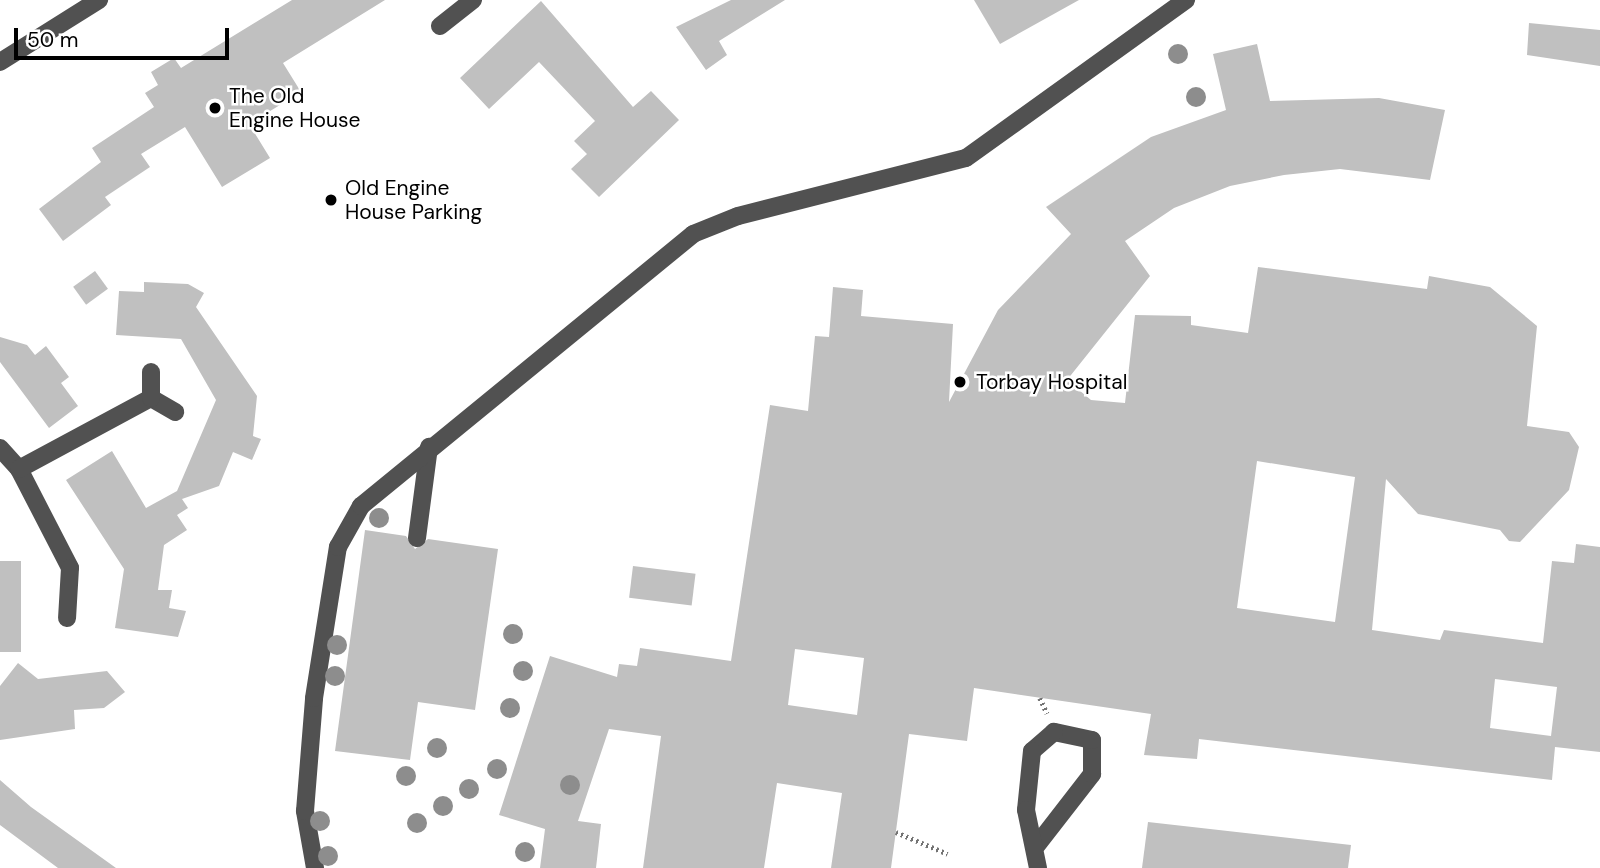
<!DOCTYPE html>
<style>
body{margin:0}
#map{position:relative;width:1600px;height:868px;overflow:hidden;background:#fff;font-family:"DM Sans",sans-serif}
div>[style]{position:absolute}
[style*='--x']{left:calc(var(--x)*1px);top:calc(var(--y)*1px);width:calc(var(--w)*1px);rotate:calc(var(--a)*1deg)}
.building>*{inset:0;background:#c0c0c0;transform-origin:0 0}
.path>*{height:4.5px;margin-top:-2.25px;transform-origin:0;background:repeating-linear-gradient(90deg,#737373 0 2px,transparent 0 5.5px)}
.minor>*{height:18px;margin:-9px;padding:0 9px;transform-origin:9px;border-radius:9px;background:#515151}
.trees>*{width:20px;height:20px;margin:-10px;border-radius:50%;background:#8d8d8d}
.dots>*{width:19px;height:19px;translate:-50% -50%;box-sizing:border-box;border:4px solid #fff;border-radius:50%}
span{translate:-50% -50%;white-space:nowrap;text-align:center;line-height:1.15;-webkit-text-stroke:5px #fff;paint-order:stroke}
.poi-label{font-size:21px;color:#000}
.left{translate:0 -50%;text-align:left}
.scale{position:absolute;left:14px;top:28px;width:215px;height:32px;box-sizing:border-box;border:4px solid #000;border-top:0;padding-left:9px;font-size:21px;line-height:24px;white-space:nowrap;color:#000;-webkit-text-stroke:5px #fff;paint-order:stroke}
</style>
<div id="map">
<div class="building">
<i style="clip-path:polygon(292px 0,385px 0,283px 63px,301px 92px,249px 124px,270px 158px,222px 187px,185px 127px,141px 154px,150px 167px,105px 197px,111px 205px,63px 241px,39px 209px,101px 162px,92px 148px,154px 107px,145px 93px,158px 85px,151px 72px,174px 58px,181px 68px)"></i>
<i style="clip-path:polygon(731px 0,785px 0,719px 41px,727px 55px,706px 70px,676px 27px)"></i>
<i style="clip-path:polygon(974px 0,1079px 0,1000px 44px)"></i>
<i style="clip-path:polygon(541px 1px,633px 107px,651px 91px,679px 120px,599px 197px,571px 169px,587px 154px,574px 141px,595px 121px,539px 62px,489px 109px,460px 78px)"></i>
<i style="clip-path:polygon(1529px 23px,1600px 30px,1600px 66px,1527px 55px)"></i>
<i style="clip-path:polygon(evenodd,1257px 44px,1270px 101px,1379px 98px,1445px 110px,1430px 180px,1340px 169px,1284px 175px,1230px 186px,1174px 208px,1125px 241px,1150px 276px,1067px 380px,1091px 400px,1125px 403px,1135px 315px,1191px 316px,1191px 325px,1248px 333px,1258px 267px,1427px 289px,1429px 276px,1490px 287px,1537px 326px,1527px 426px,1569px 432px,1579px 447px,1569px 490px,1520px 542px,1509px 541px,1500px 530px,1418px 514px,1386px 479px,1372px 630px,1440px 640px,1444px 630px,1543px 643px,1552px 561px,1574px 563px,1576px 544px,1600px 547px,1600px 752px,1555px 747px,1552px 780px,1199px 739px,1197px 759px,1144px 755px,1151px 714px,974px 688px,967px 741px,909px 734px,891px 868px,831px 868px,842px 793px,777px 783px,764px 868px,643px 868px,661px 736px,609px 729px,578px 821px,601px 824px,596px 868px,540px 868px,545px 829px,499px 815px,550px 656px,617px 677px,619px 664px,637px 666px,640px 648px,731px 661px,770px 405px,808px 411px,815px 336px,829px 337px,833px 287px,863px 290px,861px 316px,953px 324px,949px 402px,998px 310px,1071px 234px,1046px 207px,1151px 137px,1226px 110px,1213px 54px,1257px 44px,1257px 461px,1355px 477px,1335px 622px,1237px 608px,1257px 461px,1257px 44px,795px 649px,864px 658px,857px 715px,788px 705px,795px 649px,1257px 44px,1495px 679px,1557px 687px,1551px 736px,1490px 728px,1495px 679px)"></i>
<i style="left:95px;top:271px;width:22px;height:27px;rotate:54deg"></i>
<i style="clip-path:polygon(144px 282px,188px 284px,204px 293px,196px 307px,257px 396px,253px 436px,261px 439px,252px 460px,233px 452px,219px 486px,182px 499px,188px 508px,177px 515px,187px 530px,164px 545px,158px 590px,172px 590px,169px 608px,186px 611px,178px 637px,115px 628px,124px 569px,66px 480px,112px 451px,146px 508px,177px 491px,216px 400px,181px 339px,116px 335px,119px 291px,144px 292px)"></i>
<i style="clip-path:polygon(0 337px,27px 345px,35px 355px,46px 346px,69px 377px,61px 383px,78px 406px,49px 428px,0 362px)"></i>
<i style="clip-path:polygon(365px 530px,406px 536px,415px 549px,428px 539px,498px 549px,475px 710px,418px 702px,410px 760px,335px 751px)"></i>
<i style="left:0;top:561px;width:21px;height:91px"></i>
<i style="left:633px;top:566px;width:63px;height:32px;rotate:7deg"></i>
<i style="clip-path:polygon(18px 663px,38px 679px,107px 671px,125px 692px,104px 708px,74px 710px,75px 729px,0 740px,0 686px)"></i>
<i style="clip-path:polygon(0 780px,31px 807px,116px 868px,58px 868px,0 825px)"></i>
<i style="clip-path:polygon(1148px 822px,1351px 845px,1348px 868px,1142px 868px)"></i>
</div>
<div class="path">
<i style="--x:1040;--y:698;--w:17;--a:65"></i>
<i style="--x:896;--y:832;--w:56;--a:22.9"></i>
</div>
<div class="minor">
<i style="--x:440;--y:26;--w:42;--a:-38.2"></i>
<i style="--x:0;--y:62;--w:117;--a:-32.1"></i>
<i style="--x:151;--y:398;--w:28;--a:30"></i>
<i style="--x:0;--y:448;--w:28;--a:48"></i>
<i style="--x:19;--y:469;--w:111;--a:62.7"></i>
<i style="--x:70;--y:568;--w:50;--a:93.4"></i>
<i style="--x:19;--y:469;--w:150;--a:-28.3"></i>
<i style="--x:151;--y:398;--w:26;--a:-90"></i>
<i style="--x:417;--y:538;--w:92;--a:-82.5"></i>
<i style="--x:1037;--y:845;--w:90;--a:-52.2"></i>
<i style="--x:1092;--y:774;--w:34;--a:-90"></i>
<i style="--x:1092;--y:740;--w:39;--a:-168"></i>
<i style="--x:1054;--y:732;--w:29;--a:139"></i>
<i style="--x:1032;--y:751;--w:59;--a:95.8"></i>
<i style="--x:1026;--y:810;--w:59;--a:78.3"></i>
<i style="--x:315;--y:868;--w:58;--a:-100"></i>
<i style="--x:305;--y:811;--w:113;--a:-85.4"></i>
<i style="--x:314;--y:698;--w:153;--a:-81"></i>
<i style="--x:338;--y:547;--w:47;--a:-60.7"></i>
<i style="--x:361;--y:506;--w:429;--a:-39.3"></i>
<i style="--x:693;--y:234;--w:48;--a:-21.8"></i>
<i style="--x:738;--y:216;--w:235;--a:-14.3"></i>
<i style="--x:966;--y:158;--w:271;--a:-35.7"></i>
</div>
<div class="trees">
<i style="left:1178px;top:54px"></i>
<i style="left:1196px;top:97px"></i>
<i style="left:379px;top:518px"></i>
<i style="left:513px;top:634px"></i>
<i style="left:337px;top:645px"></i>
<i style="left:523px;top:671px"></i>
<i style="left:335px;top:676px"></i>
<i style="left:510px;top:708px"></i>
<i style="left:437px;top:748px"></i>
<i style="left:497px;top:769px"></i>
<i style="left:406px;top:776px"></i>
<i style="left:570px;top:785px"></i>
<i style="left:469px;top:789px"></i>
<i style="left:443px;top:806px"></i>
<i style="left:320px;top:821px"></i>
<i style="left:417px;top:823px"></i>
<i style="left:525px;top:852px"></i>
<i style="left:328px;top:856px"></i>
</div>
<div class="dots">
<i style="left:215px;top:108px;background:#000"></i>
<i style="left:331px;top:200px;background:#000"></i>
<i style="left:960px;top:382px;background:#000"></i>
</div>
<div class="poi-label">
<span class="left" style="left:229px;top:108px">The Old<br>Engine House</span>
<span class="left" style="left:345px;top:200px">Old Engine<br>House Parking</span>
<span class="left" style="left:976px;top:382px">Torbay Hospital</span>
</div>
<div class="scale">50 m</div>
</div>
